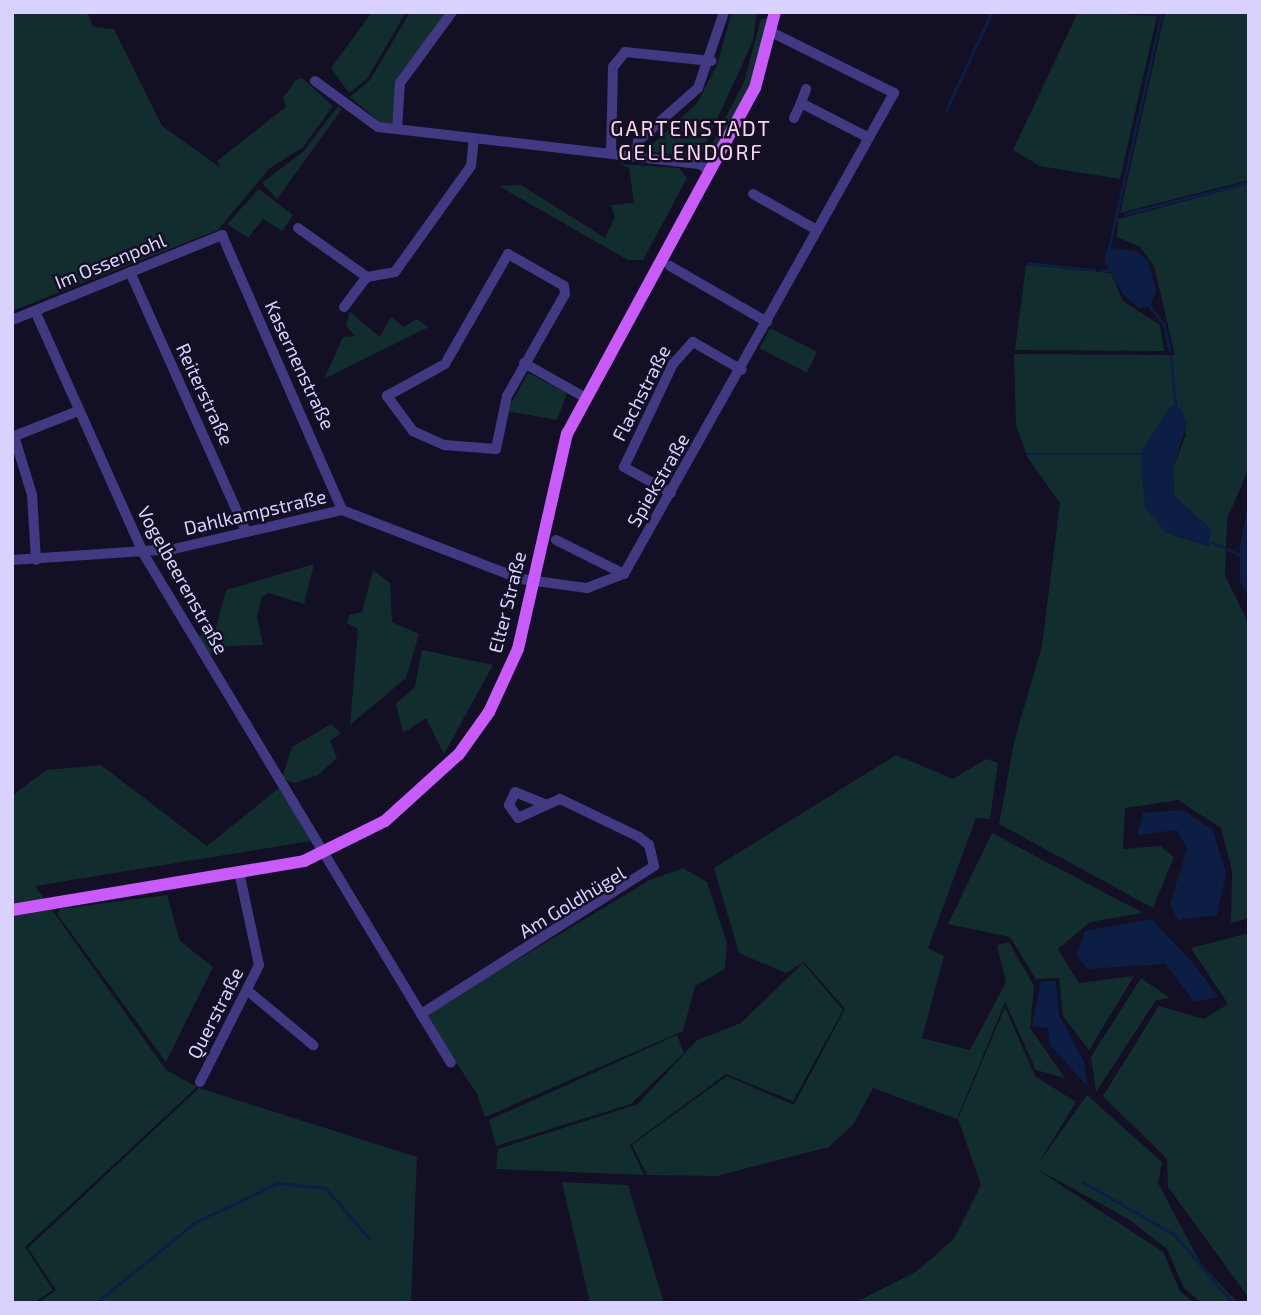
<!DOCTYPE html>
<meta charset="utf-8">
<style>
body{margin:0}
#map{position:relative;width:1261px;height:1315px;overflow:hidden;background:#130f24;font-family:"Exo 2",sans-serif}
div>[style]{position:absolute}
[style*='--x']{left:calc(var(--x)*1px);top:calc(var(--y)*1px);width:calc(var(--w)*1px);rotate:calc(var(--a)*1deg)}
.green>*{inset:0;background:#122d2e;transform-origin:0 0}
.water>*{inset:0;background:#0d1e45}
.stream>*{height:2.5px;margin:-1.25px;padding:0 1.25px;transform-origin:1.25px;border-radius:1.25px;background:#0d1e45}
.minor>*{height:10px;margin:-5px;padding:0 5px;transform-origin:5px;border-radius:5px;background:#413a82}
.major>*{height:12px;margin:-6px;padding:0 6px;transform-origin:6px;border-radius:6px;background:#c95bfc}
span{translate:-50% -50%;white-space:nowrap;text-align:center;line-height:1.15;-webkit-text-stroke:5px #130f24;paint-order:stroke}
.street-label{font-size:19px;color:#dad2fe}
.neighbourhood-label{font-size:21px;color:#fed4ed;letter-spacing:2px}
.frame{position:absolute;inset:0;border:14px solid #dad2fe;pointer-events:none}
</style>
<div id="map">
<div class="green">
<i style="clip-path:polygon(12px 12px,87px 12px,93px 27px,114px 29px,162px 126px,221px 168px,217px 161px,286px 107px,283px 98px,296px 80px,302px 78px,333px 106px,303px 147px,269px 169px,218px 230px,12px 311px)"></i>
<i style="clip-path:polygon(372px 12px,406px 12px,367px 79px,349px 93px,331px 68px)"></i>
<i style="clip-path:polygon(410px 12px,445px 13px,397px 81px,392px 124px,380px 122px,350px 97px,370px 80px)"></i>
<i style="clip-path:polygon(732px 12px,757px 12px,753px 41px,702px 152px,694px 157px,645px 151px,697px 103px,717px 65px)"></i>
<i style="clip-path:polygon(1078px 12px,1157px 16px,1120px 179px,1040px 166px,1013px 150px)"></i>
<i style="clip-path:polygon(1165px 12px,1249px 12px,1249px 180px,1120px 213px)"></i>
<i style="clip-path:polygon(768px 18px,750px 89px,714px 152px,707px 154px,744px 82px,761px 19px)"></i>
<i style="clip-path:polygon(338px 106px,342px 109px,277px 199px,262px 183px,304px 151px)"></i>
<i style="clip-path:polygon(620px 164px,679px 168px,687px 178px,643px 260px,628px 260px,499px 186px,521px 185px,605px 238px,615px 217px,611px 205px,634px 203px,629px 168px)"></i>
<i style="clip-path:polygon(evenodd,1249px 184px,1249px 468px,1227px 519px,1225px 576px,1249px 624px,1249px 918px,1231px 923px,1232px 871px,1221px 828px,1178px 800px,1125px 808px,1123px 849px,1160px 846px,1174px 857px,1153px 908px,999px 824px,1015px 738px,1042px 646px,1060px 503px,1028px 458px,1016px 426px,1014px 354px,1175px 355px,1154px 266px,1140px 247px,1117px 237px,1118px 219px,1249px 184px,1177px 406px,1186px 435px,1173px 468px,1174px 496px,1207px 526px,1209px 546px,1166px 533px,1177px 406px)"></i>
<i style="clip-path:polygon(259px 189px,293px 215px,282px 231px,263px 219px,248px 238px,227px 224px)"></i>
<i style="clip-path:polygon(1026px 265px,1111px 273px,1123px 301px,1160px 325px,1164px 351px,1015px 350px)"></i>
<i style="clip-path:polygon(350px 312px,380px 337px,391px 317px,404px 327px,416px 319px,429px 327px,324px 379px,343px 337px,355px 336px,346px 326px)"></i>
<i style="left:770px;top:328px;width:53px;height:23px;rotate:27deg"></i>
<i style="clip-path:polygon(528px 373px,567px 393px,557px 420px,507px 411px)"></i>
<i style="clip-path:polygon(314px 564px,304px 604px,269px 593px,262px 597px,257px 617px,263px 645px,230px 646px,206px 655px,194px 637px,215px 631px,226px 590px)"></i>
<i style="clip-path:polygon(373px 570px,390px 583px,392px 622px,419px 634px,406px 678px,350px 725px,358px 629px,347px 623px,349px 615px,362px 612px)"></i>
<i style="clip-path:polygon(422px 650px,493px 665px,444px 754px,426px 718px,403px 733px,396px 704px,415px 687px)"></i>
<i style="clip-path:polygon(331px 724px,341px 733px,330px 741px,337px 758px,318px 775px,294px 783px,282px 778px,292px 747px)"></i>
<i style="clip-path:polygon(896px 755px,953px 779px,986px 759px,998px 763px,990px 819px,976px 818px,928px 948px,944px 956px,922px 1038px,970px 1050px,1006px 982px,997px 945px,1009px 942px,1034px 986px,1030px 1028px,1065px 1078px,1036px 1070px,1005px 1002px,957px 1119px,873px 1088px,854px 1123px,829px 1147px,717px 1176px,647px 1175px,632px 1145px,727px 1076px,794px 1105px,845px 1009px,804px 962px,786px 973px,739px 953px,714px 868px)"></i>
<i style="clip-path:polygon(101px 765px,207px 846px,279px 788px,311px 841px,35px 886px,166px 1070px,197px 1087px,25px 1247px,53px 1290px,33px 1303px,12px 1303px,12px 796px,46px 770px)"></i>
<i style="clip-path:polygon(992px 833px,1143px 913px,1090px 922px,1058px 949px,1079px 983px,1134px 976px,1089px 1050px,1063px 1016px,1059px 978px,1036px 979px,1010px 937px,948px 924px)"></i>
<i style="clip-path:polygon(683px 868px,707px 882px,727px 943px,725px 969px,695px 986px,683px 1031px,485px 1117px,477px 1094px,425px 1015px,650px 880px)"></i>
<i style="clip-path:polygon(167px 895px,180px 941px,213px 967px,166px 1062px,57px 914px,60px 909px)"></i>
<i style="clip-path:polygon(1249px 933px,1249px 1298px,1168px 1187px,1167px 1159px,1103px 1096px,1159px 1006px,1204px 1019px,1228px 1004px,1191px 948px)"></i>
<i style="clip-path:polygon(803px 963px,843px 1010px,793px 1101px,726px 1074px,630px 1145px,644px 1175px,496px 1169px,498px 1149px,638px 1104px,697px 1040px,741px 1023px)"></i>
<i style="clip-path:polygon(1141px 978px,1170px 998px,1156px 1000px,1096px 1092px,1091px 1057px)"></i>
<i style="clip-path:polygon(1005px 1007px,1035px 1076px,1076px 1102px,1038px 1164px,1087px 1095px,1162px 1162px,1158px 1183px,1201px 1264px,1238px 1303px,1202px 1303px,1184px 1288px,1167px 1249px,1130px 1220px,1035px 1168px,1163px 1252px,1180px 1291px,1194px 1303px,854px 1303px,917px 1271px,954px 1239px,981px 1185px,958px 1119px)"></i>
<i style="clip-path:polygon(677px 1035px,684px 1053px,631px 1104px,496px 1146px,489px 1120px)"></i>
<i style="clip-path:polygon(199px 1088px,417px 1157px,411px 1303px,38px 1303px,56px 1290px,28px 1248px)"></i>
<i style="clip-path:polygon(562px 1182px,628px 1185px,664px 1303px,590px 1303px)"></i>
</div>
<div class="water">
<i style="clip-path:polygon(1114px 248px,1136px 251px,1148px 261px,1156px 291px,1150px 306px,1138px 308px,1122px 293px,1105px 261px,1105px 252px)"></i>
<i style="clip-path:polygon(1171px 405px,1182px 409px,1187px 423px,1173px 468px,1174px 496px,1211px 529px,1209px 546px,1166px 533px,1145px 508px,1140px 454px)"></i>
<i style="clip-path:polygon(1249px 501px,1249px 597px,1240px 581px,1240px 544px)"></i>
<i style="clip-path:polygon(1183px 810px,1213px 830px,1226px 874px,1217px 915px,1178px 920px,1170px 904px,1187px 849px,1177px 830px,1137px 835px,1143px 813px)"></i>
<i style="clip-path:polygon(1151px 919px,1192px 962px,1218px 997px,1194px 1002px,1165px 964px,1087px 969px,1076px 955px,1085px 931px)"></i>
<i style="clip-path:polygon(1041px 981px,1056px 981px,1059px 1015px,1084px 1062px,1088px 1087px,1050px 1045px,1048px 1028px,1032px 1026px)"></i>
</div>
<div class="stream">
<i style="--x:1151;--y:12;--w:9;--a:18"></i>
<i style="--x:946;--y:110;--w:108;--a:-64.9"></i>
<i style="--x:1125;--y:214;--w:128;--a:-14.5"></i>
<i style="--x:1108;--y:252;--w:244;--a:-77.4"></i>
<i style="--x:1028;--y:263;--w:67;--a:6"></i>
<i style="--x:1101;--y:271;--w:11;--a:-5"></i>
<i style="--x:1149;--y:305;--w:24;--a:52"></i>
<i style="--x:1164;--y:324;--w:26;--a:77"></i>
<i style="--x:1171;--y:356;--w:52;--a:84.5"></i>
<i style="--x:1027;--y:454;--w:113;--a:0"></i>
<i style="--x:1212;--y:542;--w:41;--a:24.7"></i>
<i style="--x:1083;--y:1182;--w:106;--a:29.9"></i>
<i style="--x:1175;--y:1235;--w:89;--a:49.5"></i>
<i style="--x:96;--y:1303;--w:127;--a:-39.2"></i>
<i style="--x:194;--y:1223;--w:93;--a:-25.5"></i>
<i style="--x:278;--y:1183;--w:48;--a:5.9"></i>
<i style="--x:326;--y:1188;--w:66;--a:49.3"></i>
</div>
<div class="minor">
<i style="--x:315;--y:81;--w:78;--a:36.1"></i>
<i style="--x:378;--y:127;--w:323;--a:6.6"></i>
<i style="--x:699;--y:164;--w:14;--a:30"></i>
<i style="--x:801;--y:103;--w:15;--a:-70"></i>
<i style="--x:794;--y:118;--w:17;--a:-65"></i>
<i style="--x:801;--y:103;--w:76;--a:27.2"></i>
<i style="--x:397;--y:129;--w:46;--a:-86.3"></i>
<i style="--x:400;--y:83;--w:88;--a:-53.8"></i>
<i style="--x:611;--y:154;--w:87;--a:-88.7"></i>
<i style="--x:613;--y:67;--w:19;--a:-51"></i>
<i style="--x:625;--y:52;--w:87;--a:5.9"></i>
<i style="--x:636;--y:156;--w:15;--a:-82"></i>
<i style="--x:638;--y:141;--w:80;--a:-41.5"></i>
<i style="--x:698;--y:88;--w:80;--a:-71.1"></i>
<i style="--x:753;--y:194;--w:73;--a:29.4"></i>
<i style="--x:298;--y:228;--w:85;--a:35.4"></i>
<i style="--x:367;--y:277;--w:28;--a:-10"></i>
<i style="--x:395;--y:272;--w:130;--a:-54.4"></i>
<i style="--x:471;--y:166;--w:28;--a:-84"></i>
<i style="--x:508;--y:254;--w:64;--a:29.7"></i>
<i style="--x:564;--y:286;--w:8;--a:83"></i>
<i style="--x:565;--y:294;--w:117;--a:119.6"></i>
<i style="--x:507;--y:396;--w:54;--a:101.7"></i>
<i style="--x:496;--y:449;--w:52;--a:-175.6"></i>
<i style="--x:444;--y:445;--w:34;--a:-156"></i>
<i style="--x:413;--y:431;--w:44;--a:-126.6"></i>
<i style="--x:387;--y:396;--w:66;--a:-28.9"></i>
<i style="--x:445;--y:364;--w:127;--a:-60.2"></i>
<i style="--x:670;--y:266;--w:112;--a:30"></i>
<i style="--x:130;--y:272;--w:284;--a:65.9"></i>
<i style="--x:344;--y:307;--w:38;--a:-53"></i>
<i style="--x:35;--y:311;--w:265;--a:65.9"></i>
<i style="--x:143;--y:553;--w:538;--a:58.91"></i>
<i style="--x:421;--y:1014;--w:276;--a:-32.4"></i>
<i style="--x:654;--y:866;--w:22;--a:-103"></i>
<i style="--x:649;--y:845;--w:13;--a:-141"></i>
<i style="--x:639;--y:837;--w:88;--a:-154.3"></i>
<i style="--x:560;--y:799;--w:46;--a:155.7"></i>
<i style="--x:518;--y:818;--w:16;--a:-125"></i>
<i style="--x:509;--y:805;--w:14;--a:-65"></i>
<i style="--x:515;--y:792;--w:31;--a:22"></i>
<i style="--x:12;--y:320;--w:227;--a:-22"></i>
<i style="--x:222;--y:235;--w:300;--a:66.4"></i>
<i style="--x:524;--y:363;--w:69;--a:29.5"></i>
<i style="--x:14;--y:436;--w:62;--a:73"></i>
<i style="--x:32;--y:495;--w:65;--a:86.5"></i>
<i style="--x:12;--y:437;--w:71;--a:-21.5"></i>
<i style="--x:671;--y:493;--w:54;--a:-151"></i>
<i style="--x:624;--y:467;--w:114;--a:-64.6"></i>
<i style="--x:673;--y:364;--w:30;--a:-48"></i>
<i style="--x:693;--y:342;--w:56;--a:29.7"></i>
<i style="--x:556;--y:540;--w:76;--a:26.6"></i>
<i style="--x:12;--y:560;--w:162;--a:-3.9"></i>
<i style="--x:174;--y:549;--w:172;--a:-13.1"></i>
<i style="--x:342;--y:510;--w:192;--a:21.1"></i>
<i style="--x:521;--y:579;--w:67;--a:7.8"></i>
<i style="--x:587;--y:588;--w:40;--a:-21"></i>
<i style="--x:624;--y:574;--w:552;--a:-60.69"></i>
<i style="--x:894;--y:93;--w:135;--a:-153.6"></i>
<i style="--x:248;--y:991;--w:85;--a:39.7"></i>
<i style="--x:421;--y:1014;--w:57;--a:58.5"></i>
<i style="--x:200;--y:1082;--w:131;--a:-63.2"></i>
<i style="--x:259;--y:965;--w:91;--a:-102.1"></i>
</div>
<div class="major">
<i style="--x:12;--y:910;--w:296;--a:-9.5"></i>
<i style="--x:304;--y:861;--w:90;--a:-26.3"></i>
<i style="--x:385;--y:821;--w:100;--a:-42.2"></i>
<i style="--x:459;--y:754;--w:52;--a:-54.5"></i>
<i style="--x:489;--y:712;--w:69;--a:-65.3"></i>
<i style="--x:518;--y:649;--w:221;--a:-77.2"></i>
<i style="--x:567;--y:434;--w:394;--a:-61.5"></i>
<i style="--x:755;--y:88;--w:79;--a:-75.3"></i>
</div>
<div class="street-label">
<span style="left:110px;top:261px;rotate:-22deg">Im Ossenpohl</span>
<span style="left:300px;top:365px;rotate:65deg">Kasernenstraße</span>
<span style="left:641px;top:393px;rotate:-63deg">Flachstraße</span>
<span style="left:205px;top:394px;rotate:65deg">Reiterstraße</span>
<span style="left:658px;top:480px;rotate:-60deg">Spiekstraße</span>
<span style="left:255px;top:512px;rotate:-13deg">Dahlkampstraße</span>
<span style="left:183px;top:580px;rotate:61deg">Vogelbeerenstraße</span>
<span style="left:507px;top:602px;rotate:-76deg">Elter Straße</span>
<span style="left:572px;top:902px;rotate:-31deg">Am Goldhügel</span>
<span style="left:215px;top:1013px;rotate:-63deg">Querstraße</span>
</div>
<div class="neighbourhood-label">
<span style="left:691px;top:140px">GARTENSTADT<br>GELLENDORF</span>
</div>
<div class="frame"></div>
</div>
